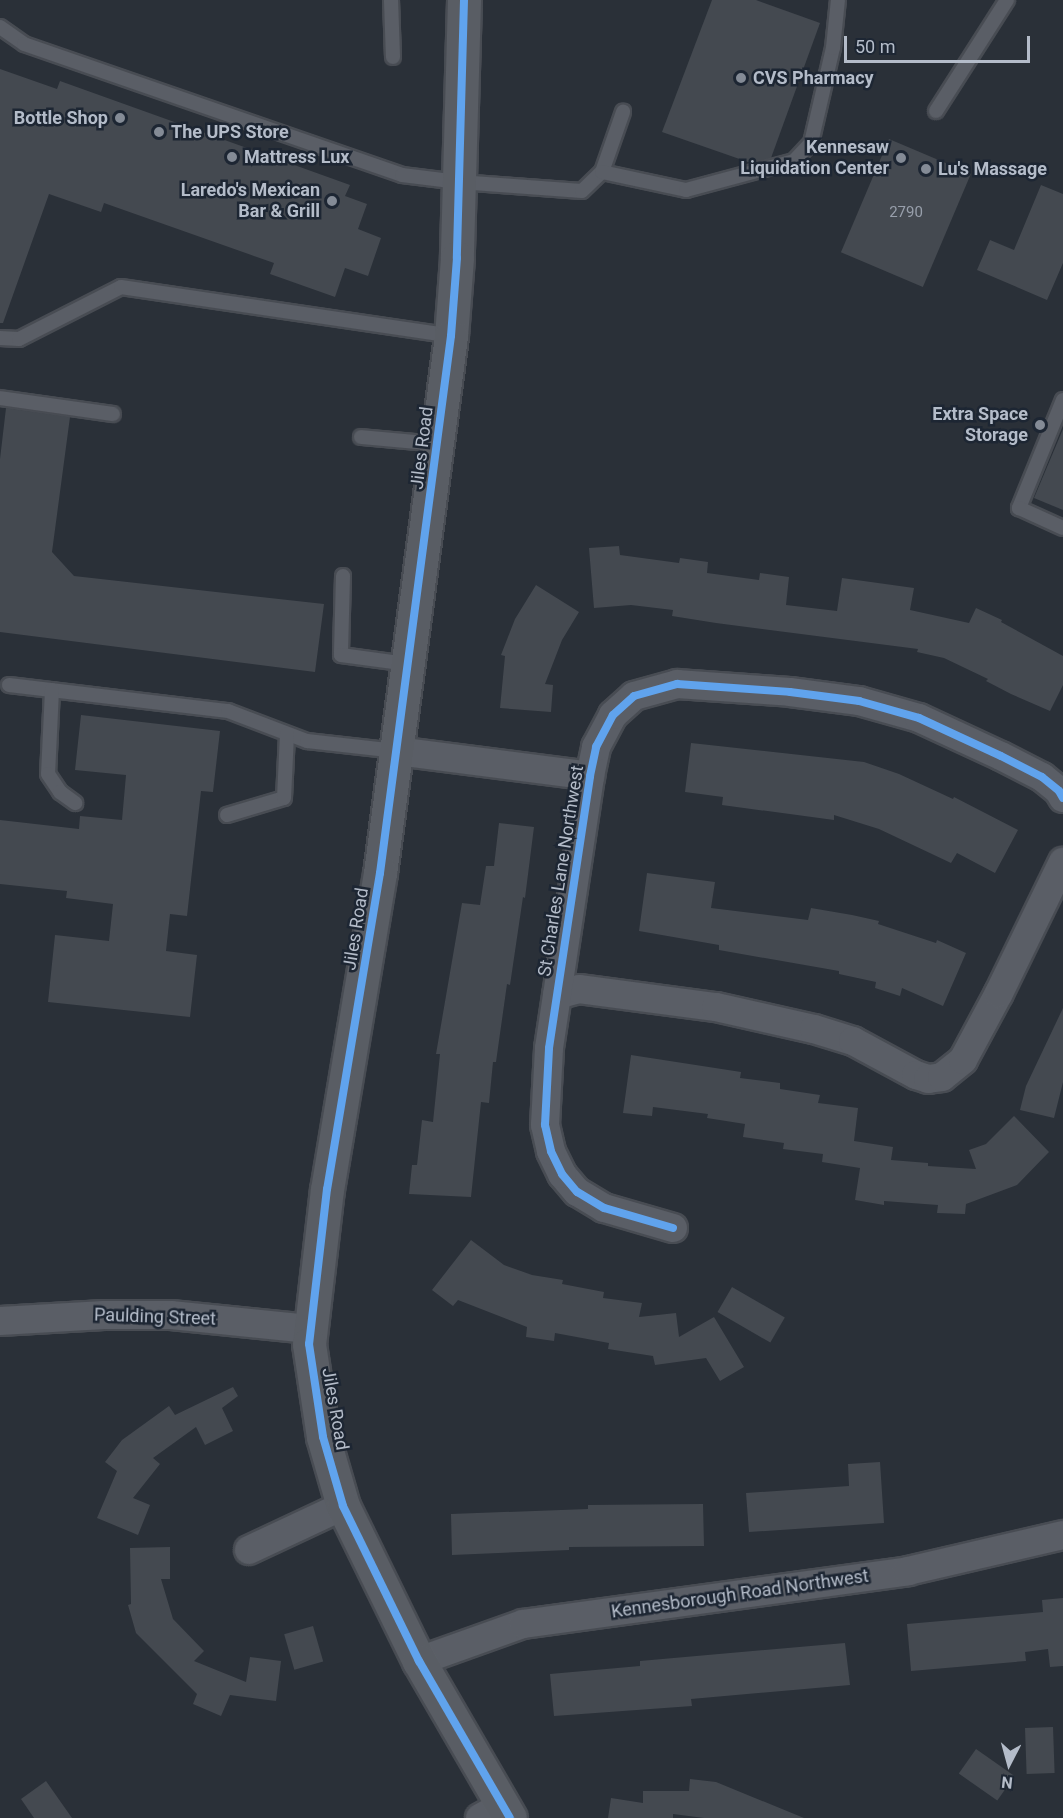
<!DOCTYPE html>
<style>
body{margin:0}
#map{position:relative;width:1063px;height:1818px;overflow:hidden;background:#2a3038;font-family:Roboto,sans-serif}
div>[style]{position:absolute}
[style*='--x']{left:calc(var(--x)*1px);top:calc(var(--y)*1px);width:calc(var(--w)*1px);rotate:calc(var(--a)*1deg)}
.building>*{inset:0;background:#444950;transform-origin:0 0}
.roads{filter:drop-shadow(2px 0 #484c53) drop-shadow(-2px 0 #484c53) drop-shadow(0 2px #484c53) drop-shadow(0 -2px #484c53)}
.lane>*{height:14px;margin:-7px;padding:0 7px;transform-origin:7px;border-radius:7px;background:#5a5e66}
.street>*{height:28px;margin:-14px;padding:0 14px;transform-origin:14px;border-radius:14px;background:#5a5e66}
.secondary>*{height:33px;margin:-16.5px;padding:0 16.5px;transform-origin:16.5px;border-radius:16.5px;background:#595d64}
.cycleway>*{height:8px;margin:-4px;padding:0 4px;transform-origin:4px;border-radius:4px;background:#60a3ed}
.dots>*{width:16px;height:16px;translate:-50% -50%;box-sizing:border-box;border:3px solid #1d2633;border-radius:50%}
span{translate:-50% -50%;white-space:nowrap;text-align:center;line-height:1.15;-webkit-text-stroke:5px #1d2633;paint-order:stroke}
.number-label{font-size:15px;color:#989fab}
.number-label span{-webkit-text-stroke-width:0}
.poi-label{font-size:18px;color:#b4bcc9;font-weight:700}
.left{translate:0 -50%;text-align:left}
.right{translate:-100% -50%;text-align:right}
.street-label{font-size:18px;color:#b4bcc9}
.north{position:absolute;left:979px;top:1734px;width:60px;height:60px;-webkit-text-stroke:4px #1d2633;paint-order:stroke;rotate:186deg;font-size:16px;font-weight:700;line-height:24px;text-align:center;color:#b4bcc9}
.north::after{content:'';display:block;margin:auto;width:21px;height:27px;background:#b4bcc9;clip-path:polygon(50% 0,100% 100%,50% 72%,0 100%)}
.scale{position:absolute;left:844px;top:36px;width:186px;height:27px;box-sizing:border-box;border:3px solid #b4bcc9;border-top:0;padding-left:8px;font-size:18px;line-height:21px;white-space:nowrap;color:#b4bcc9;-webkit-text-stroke:4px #1d2633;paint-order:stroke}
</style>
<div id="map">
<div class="building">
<i style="clip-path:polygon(712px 0,756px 0,820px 23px,771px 158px,751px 163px,662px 132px)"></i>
<i style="clip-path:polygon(0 69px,57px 89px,60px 81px,350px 185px,345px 196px,367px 204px,358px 229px,381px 238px,368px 276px,345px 268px,335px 297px,270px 274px,274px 263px,104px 203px,101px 212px,49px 194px,3px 323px,0 323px)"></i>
<i style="left:889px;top:139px;width:89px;height:123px;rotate:23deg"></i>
<i style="clip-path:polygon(1041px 185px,1063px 194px,1063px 263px,1047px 300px,977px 270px,990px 240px,1014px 250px)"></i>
<i style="clip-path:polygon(6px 408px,70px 417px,52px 552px,74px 576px,324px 604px,315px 672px,0 632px,0 459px)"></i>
<i style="clip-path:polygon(1063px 429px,1063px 510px,1034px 498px)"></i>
<i style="clip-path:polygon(619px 546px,620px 555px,679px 563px,680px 558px,708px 562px,707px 573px,759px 580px,760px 573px,789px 577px,786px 605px,837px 611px,842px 578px,914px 588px,910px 610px,969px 623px,976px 608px,1002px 620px,1001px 622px,1063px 656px,1063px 685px,1050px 711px,1011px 694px,986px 681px,988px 679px,944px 658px,917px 652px,918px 649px,716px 623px,672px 616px,673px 610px,631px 605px,594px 608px,589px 548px)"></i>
<i style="clip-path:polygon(536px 585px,579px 612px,562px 640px,545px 684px,553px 685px,551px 712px,500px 708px,505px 656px,501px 655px,515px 619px)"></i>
<i style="clip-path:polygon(81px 715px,220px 731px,213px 792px,201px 791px,187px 916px,170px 914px,166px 951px,197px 955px,190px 1017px,48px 1002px,55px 935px,109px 941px,113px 904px,66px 898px,67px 891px,0 884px,0 820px,79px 829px,80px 816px,122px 820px,126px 775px,75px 770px)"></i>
<i style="clip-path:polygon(691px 743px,864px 762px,899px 774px,953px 799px,954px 797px,1018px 830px,995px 873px,957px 853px,951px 863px,879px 829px,834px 815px,834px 820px,722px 805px,723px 797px,685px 792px)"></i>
<i style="clip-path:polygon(499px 823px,534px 827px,525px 898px,523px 897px,510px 985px,507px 984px,496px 1062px,493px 1062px,489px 1103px,481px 1102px,471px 1197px,409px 1194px,412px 1165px,417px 1165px,422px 1120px,433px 1122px,440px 1054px,436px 1054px,462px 903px,480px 905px,486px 866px,494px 866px)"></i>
<i style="clip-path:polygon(647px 873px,715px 882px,711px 908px,808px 920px,811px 908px,852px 915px,879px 921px,878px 924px,936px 943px,937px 940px,966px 953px,943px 1006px,902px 988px,900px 996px,875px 988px,876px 982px,839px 974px,839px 971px,719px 950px,719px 945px,639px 931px)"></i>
<i style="clip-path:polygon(1063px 1008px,1063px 1082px,1054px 1118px,1020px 1110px,1026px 1086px)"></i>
<i style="clip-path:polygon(631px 1055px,741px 1072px,740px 1078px,780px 1083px,780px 1089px,820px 1095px,818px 1103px,858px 1108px,854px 1141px,893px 1147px,891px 1160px,928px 1163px,928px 1166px,976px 1169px,969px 1150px,986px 1144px,1014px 1116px,1049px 1152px,1017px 1185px,966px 1204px,965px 1214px,937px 1213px,938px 1205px,884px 1201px,884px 1205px,855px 1200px,860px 1168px,822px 1162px,823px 1154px,783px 1149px,784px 1143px,743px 1137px,745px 1124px,707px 1118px,708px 1114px,653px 1107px,652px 1116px,623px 1113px)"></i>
<i style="clip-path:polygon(471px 1240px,504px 1265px,532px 1275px,563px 1280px,562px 1284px,604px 1292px,603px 1298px,642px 1303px,639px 1317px,676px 1313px,679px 1337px,714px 1317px,744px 1367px,720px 1381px,706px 1358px,655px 1365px,653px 1356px,608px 1349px,609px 1343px,555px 1333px,554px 1341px,526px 1337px,527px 1327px,458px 1300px,453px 1306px,432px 1290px)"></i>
<i style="left:732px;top:1287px;width:61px;height:29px;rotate:30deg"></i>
<i style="clip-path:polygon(233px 1387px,238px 1396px,222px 1408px,233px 1431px,205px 1445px,196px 1427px,153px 1458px,160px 1464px,133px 1498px,150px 1505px,138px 1535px,97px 1518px,117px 1471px,105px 1462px,122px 1440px,169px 1406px,175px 1415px)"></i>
<i style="clip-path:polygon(880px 1462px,884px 1523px,749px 1532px,746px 1493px,849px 1486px,848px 1464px)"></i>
<i style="clip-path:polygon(703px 1504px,704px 1546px,569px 1547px,569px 1550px,452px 1555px,451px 1514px,588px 1509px,588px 1505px)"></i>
<i style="clip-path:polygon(170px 1547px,170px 1579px,161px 1579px,173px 1619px,204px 1651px,194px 1661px,246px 1682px,250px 1657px,281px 1661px,276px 1701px,230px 1695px,221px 1716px,193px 1704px,197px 1694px,136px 1633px,128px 1605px,131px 1604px,130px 1548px)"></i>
<i style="clip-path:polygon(1063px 1598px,1063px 1666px,1050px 1667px,1048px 1649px,1025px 1652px,1026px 1661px,911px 1671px,907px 1624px,1043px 1612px,1042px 1600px)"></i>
<i style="left:313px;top:1626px;width:37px;height:30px;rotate:74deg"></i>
<i style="clip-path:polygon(845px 1643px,850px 1685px,691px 1699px,692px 1706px,554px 1716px,550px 1674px,640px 1666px,640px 1661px)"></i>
<i style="left:1053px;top:1727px;width:46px;height:28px;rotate:88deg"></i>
<i style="left:976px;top:1749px;width:47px;height:30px;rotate:35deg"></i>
<i style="clip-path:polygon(690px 1779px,716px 1782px,804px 1818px,704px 1818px,673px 1814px,673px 1818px,608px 1818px,611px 1798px,643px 1803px,643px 1791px,689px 1791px)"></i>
<i style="clip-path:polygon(46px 1781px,72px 1818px,34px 1818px,21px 1799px)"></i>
</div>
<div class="roads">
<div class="lane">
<i style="--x:391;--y:0;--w:57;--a:88"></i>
<i style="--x:0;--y:27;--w:29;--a:35"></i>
<i style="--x:24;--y:44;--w:400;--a:19.1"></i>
<i style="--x:402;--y:175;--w:57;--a:7"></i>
<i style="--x:459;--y:182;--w:123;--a:4.2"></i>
<i style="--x:582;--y:191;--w:28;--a:-44"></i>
<i style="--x:602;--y:172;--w:64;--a:-70.7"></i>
<i style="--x:936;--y:111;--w:132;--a:-57.4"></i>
<i style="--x:602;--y:172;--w:86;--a:12.1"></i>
<i style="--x:686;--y:190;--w:112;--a:-15"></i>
<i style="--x:794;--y:161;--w:25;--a:-47"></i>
<i style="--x:811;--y:143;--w:98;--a:-77"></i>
<i style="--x:833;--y:48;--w:48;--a:-84.1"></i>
<i style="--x:0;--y:338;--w:19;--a:3"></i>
<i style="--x:19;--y:339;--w:114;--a:-27"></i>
<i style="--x:121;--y:287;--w:334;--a:8.4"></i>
<i style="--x:0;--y:398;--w:114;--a:8.1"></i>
<i style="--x:1063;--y:400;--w:117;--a:112.2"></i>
<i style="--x:1019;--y:508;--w:48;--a:24.4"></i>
<i style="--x:361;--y:437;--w:77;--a:5.2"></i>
<i style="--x:343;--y:576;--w:79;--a:91.5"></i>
<i style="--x:341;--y:655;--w:68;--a:7.7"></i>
<i style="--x:9;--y:685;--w:221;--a:6.8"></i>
<i style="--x:228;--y:711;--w:85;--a:20.8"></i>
<i style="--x:307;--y:741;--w:90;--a:6.4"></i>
<i style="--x:52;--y:690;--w:84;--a:92.7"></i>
<i style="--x:48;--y:774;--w:22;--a:56"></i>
<i style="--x:60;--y:792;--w:19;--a:36"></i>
<i style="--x:227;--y:815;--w:59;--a:-16.6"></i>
<i style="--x:284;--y:798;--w:64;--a:-87.3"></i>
</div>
<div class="street">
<i style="--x:396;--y:751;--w:196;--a:7.3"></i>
<i style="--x:557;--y:995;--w:23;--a:-15"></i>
<i style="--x:579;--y:989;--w:138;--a:7.5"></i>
<i style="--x:716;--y:1007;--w:100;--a:12.7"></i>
<i style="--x:814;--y:1029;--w:41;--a:17.1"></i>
<i style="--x:853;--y:1041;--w:72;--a:28.4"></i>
<i style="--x:916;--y:1075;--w:13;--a:18"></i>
<i style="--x:928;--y:1079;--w:14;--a:-8"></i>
<i style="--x:942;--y:1077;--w:27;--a:-39"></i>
<i style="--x:963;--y:1060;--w:76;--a:-61.8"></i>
<i style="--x:999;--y:993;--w:146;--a:-64"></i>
<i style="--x:673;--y:1228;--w:72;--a:-163.8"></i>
<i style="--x:604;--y:1208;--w:31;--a:-149"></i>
<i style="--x:577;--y:1192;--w:23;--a:-130"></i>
<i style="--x:562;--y:1174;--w:25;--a:-116"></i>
<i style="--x:551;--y:1151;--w:27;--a:-103"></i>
<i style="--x:545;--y:1125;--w:77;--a:-87"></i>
<i style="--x:549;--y:1048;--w:275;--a:-81.4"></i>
<i style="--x:590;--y:776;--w:30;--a:-78"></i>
<i style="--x:596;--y:747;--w:36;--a:-62"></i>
<i style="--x:613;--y:715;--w:28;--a:-42"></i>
<i style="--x:634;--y:696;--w:45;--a:-15.6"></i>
<i style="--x:677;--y:684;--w:113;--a:4"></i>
<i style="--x:790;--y:692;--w:70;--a:7.4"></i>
<i style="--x:859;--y:701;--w:62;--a:15.8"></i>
<i style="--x:919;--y:718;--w:90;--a:24.9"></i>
<i style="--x:1001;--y:756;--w:46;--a:27.1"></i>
<i style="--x:1042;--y:777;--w:22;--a:39"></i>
<i style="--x:1059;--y:791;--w:8;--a:60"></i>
<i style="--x:0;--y:1321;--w:104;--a:-3.3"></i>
<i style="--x:104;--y:1315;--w:67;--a:0"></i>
<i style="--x:171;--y:1315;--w:139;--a:5.8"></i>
<i style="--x:249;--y:1550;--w:104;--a:-25.1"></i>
<i style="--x:419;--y:1661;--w:110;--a:-19.6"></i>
<i style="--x:523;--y:1624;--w:389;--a:-7.8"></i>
<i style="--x:908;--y:1571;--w:159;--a:-13.1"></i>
<i style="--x:480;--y:1818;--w:26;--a:-29"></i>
</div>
<div class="secondary">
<i style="--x:464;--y:0;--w:258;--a:91.6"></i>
<i style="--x:457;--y:258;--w:78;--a:94.4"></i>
<i style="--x:451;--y:336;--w:542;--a:97.53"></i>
<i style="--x:380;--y:873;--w:320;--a:99.5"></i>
<i style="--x:327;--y:1189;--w:156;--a:96.6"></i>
<i style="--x:309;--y:1344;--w:94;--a:81.4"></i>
<i style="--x:323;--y:1437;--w:72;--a:73.8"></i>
<i style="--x:343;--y:1506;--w:173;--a:63.9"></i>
<i style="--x:419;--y:1661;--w:181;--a:59.9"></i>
</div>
</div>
<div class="cycleway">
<i style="--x:464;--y:0;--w:258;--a:91.6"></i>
<i style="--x:457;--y:258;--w:78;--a:94.4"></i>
<i style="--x:451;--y:336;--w:542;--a:97.53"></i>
<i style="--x:380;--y:873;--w:320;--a:99.5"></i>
<i style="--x:327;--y:1189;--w:156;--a:96.6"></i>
<i style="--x:309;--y:1344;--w:94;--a:81.4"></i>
<i style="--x:323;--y:1437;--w:72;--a:73.8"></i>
<i style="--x:343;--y:1506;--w:173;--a:63.9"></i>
<i style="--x:419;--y:1661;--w:181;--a:59.9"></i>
<i style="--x:673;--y:1228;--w:72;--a:-163.8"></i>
<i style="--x:604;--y:1208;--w:31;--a:-149"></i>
<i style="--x:577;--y:1192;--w:23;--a:-130"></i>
<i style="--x:562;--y:1174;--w:25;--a:-116"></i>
<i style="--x:551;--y:1151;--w:27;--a:-103"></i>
<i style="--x:545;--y:1125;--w:77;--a:-87"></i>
<i style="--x:549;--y:1048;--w:275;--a:-81.4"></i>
<i style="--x:590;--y:776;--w:30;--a:-78"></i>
<i style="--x:596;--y:747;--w:36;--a:-62"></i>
<i style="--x:613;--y:715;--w:28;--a:-42"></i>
<i style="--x:634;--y:696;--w:45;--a:-15.6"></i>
<i style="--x:677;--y:684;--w:113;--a:4"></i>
<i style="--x:790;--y:692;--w:70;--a:7.4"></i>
<i style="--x:859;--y:701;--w:62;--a:15.8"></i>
<i style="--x:919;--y:718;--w:90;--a:24.9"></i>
<i style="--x:1001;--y:756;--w:46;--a:27.1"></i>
<i style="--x:1042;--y:777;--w:22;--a:39"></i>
<i style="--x:1059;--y:791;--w:8;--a:60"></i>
</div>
<div class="dots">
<i style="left:741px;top:78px;background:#848b96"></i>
<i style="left:120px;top:118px;background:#848b96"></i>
<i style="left:159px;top:132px;background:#848b96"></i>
<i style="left:232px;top:157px;background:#848b96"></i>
<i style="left:901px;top:158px;background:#848b96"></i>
<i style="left:926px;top:169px;background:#848b96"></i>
<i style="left:332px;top:201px;background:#848b96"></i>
<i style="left:1040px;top:425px;background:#848b96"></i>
</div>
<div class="number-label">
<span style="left:906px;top:213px">2790</span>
</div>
<div class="poi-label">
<span class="left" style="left:753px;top:78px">CVS Pharmacy</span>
<span class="right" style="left:108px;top:118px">Bottle Shop</span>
<span class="left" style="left:171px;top:132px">The UPS Store</span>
<span class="right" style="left:889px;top:158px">Kennesaw<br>Liquidation Center</span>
<span class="left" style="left:244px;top:157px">Mattress Lux</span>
<span class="left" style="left:938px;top:169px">Lu's Massage</span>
<span class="right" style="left:320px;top:201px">Laredo's Mexican<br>Bar &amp; Grill</span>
<span class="right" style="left:1028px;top:425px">Extra Space<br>Storage</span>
</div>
<div class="street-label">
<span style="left:422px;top:448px;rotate:-83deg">Jiles Road</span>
<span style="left:561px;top:871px;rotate:-81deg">St Charles Lane Northwest</span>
<span style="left:356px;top:929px;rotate:-81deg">Jiles Road</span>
<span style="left:155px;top:1317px;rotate:2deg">Paulding Street</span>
<span style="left:335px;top:1409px;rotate:80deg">Jiles Road</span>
<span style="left:740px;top:1594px;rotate:-8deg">Kennesborough Road Northwest</span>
</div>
<div class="north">N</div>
<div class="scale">50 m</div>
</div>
